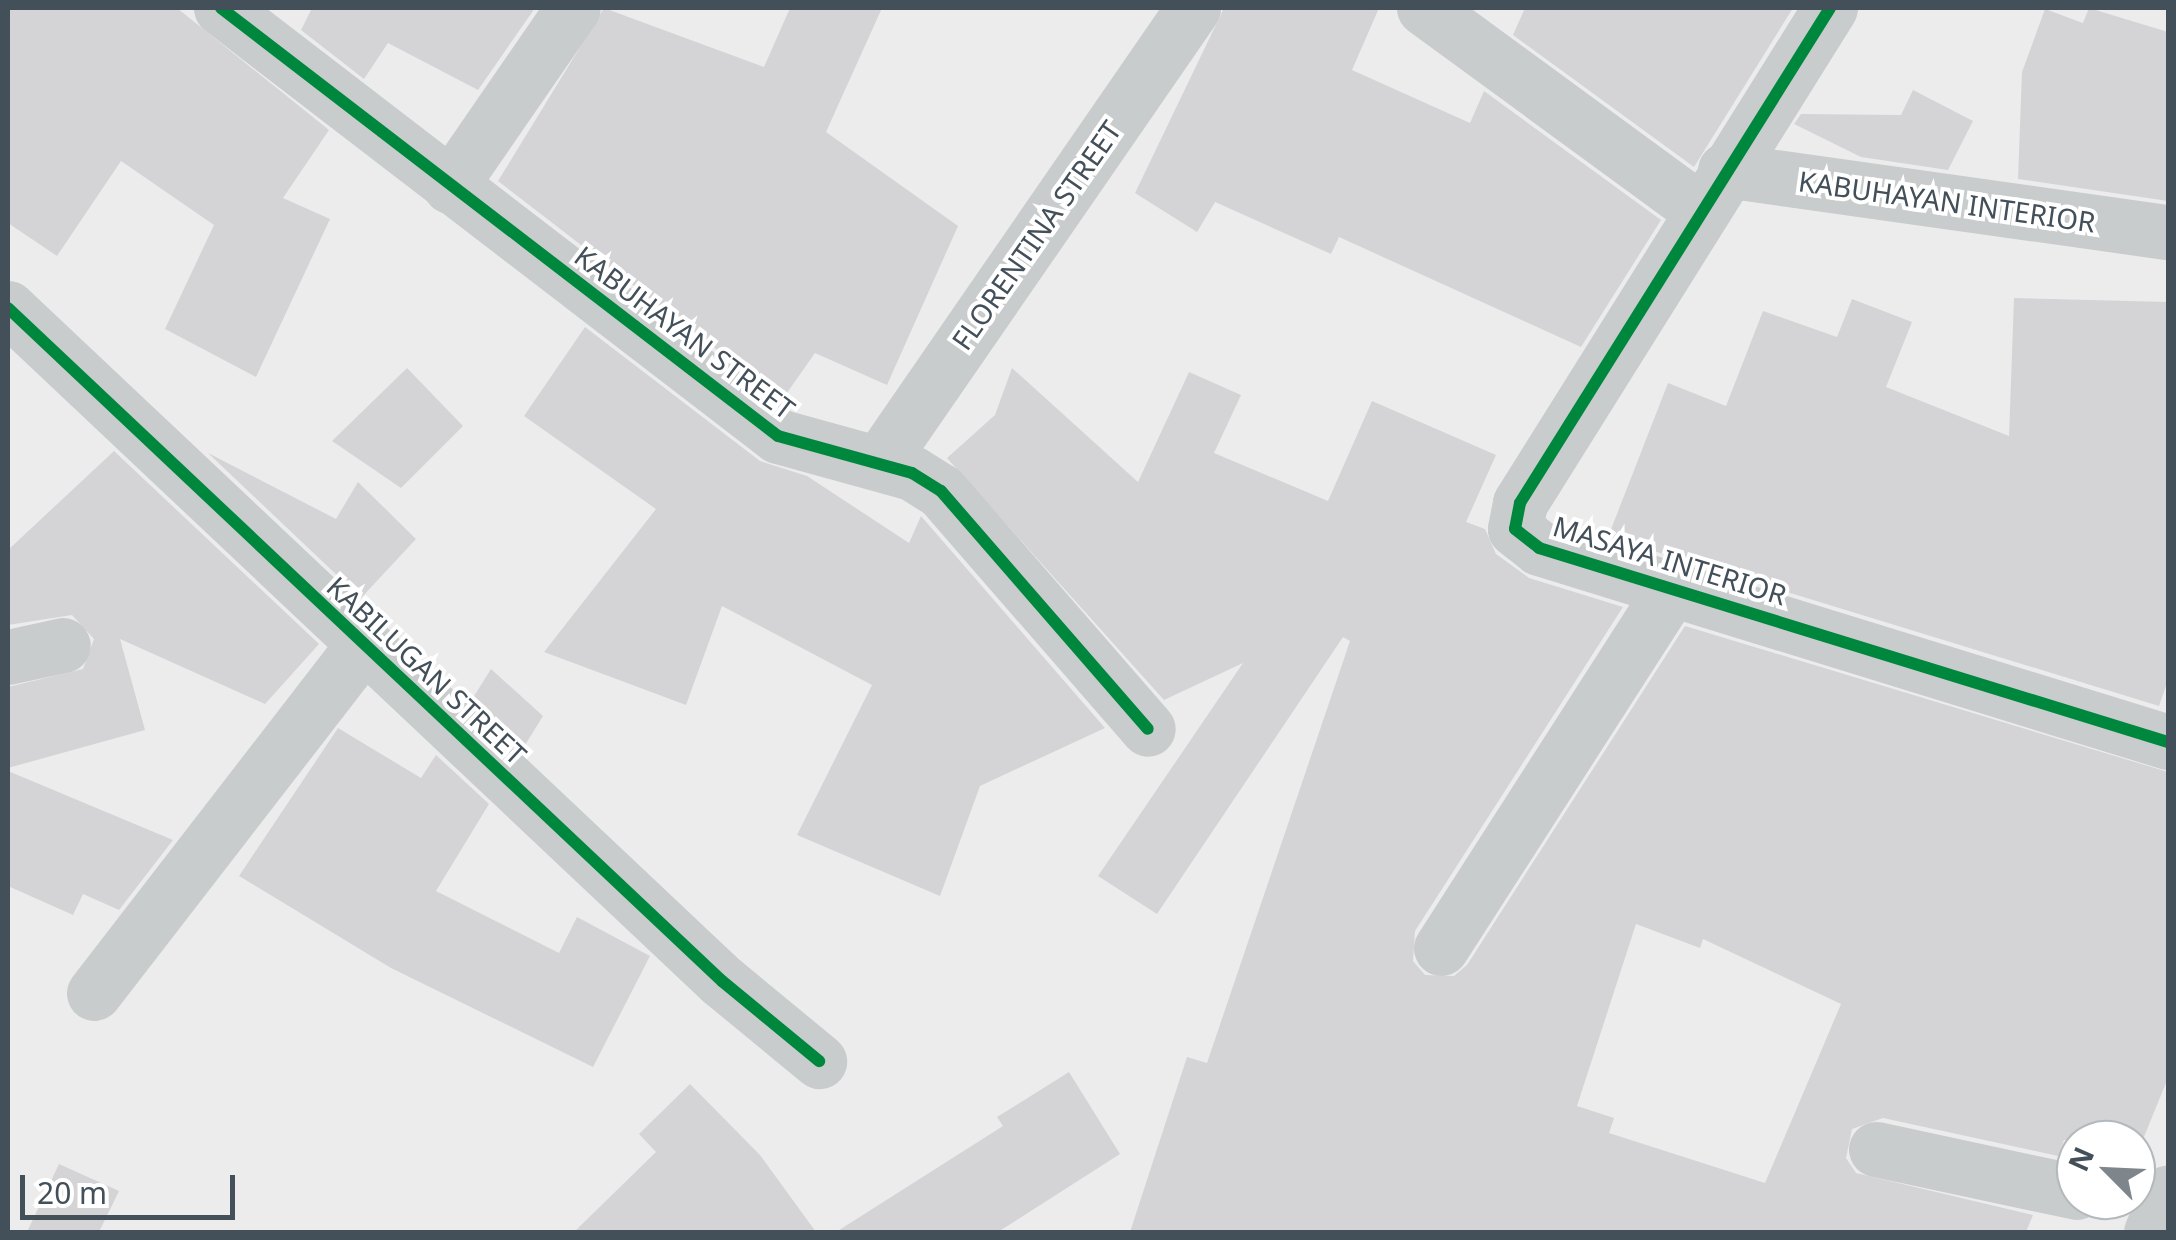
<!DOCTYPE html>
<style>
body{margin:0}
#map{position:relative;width:2176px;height:1240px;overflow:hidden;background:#edecec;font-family:"Noto Sans",sans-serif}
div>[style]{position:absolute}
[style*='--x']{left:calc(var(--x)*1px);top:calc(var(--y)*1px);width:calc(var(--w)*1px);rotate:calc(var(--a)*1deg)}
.building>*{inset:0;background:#d4d4d7}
.minor>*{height:55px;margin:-27.5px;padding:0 27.5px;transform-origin:27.5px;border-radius:27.5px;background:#c8cccd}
.cycleway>*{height:12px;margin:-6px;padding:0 6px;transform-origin:6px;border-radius:6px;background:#00873e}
span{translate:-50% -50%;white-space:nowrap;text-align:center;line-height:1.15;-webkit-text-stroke:8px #fff;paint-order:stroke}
.street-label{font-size:28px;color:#434f59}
.frame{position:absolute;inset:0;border:10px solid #434f59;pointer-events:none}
.north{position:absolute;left:2056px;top:1120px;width:100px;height:100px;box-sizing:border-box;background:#fff;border:2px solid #b4b9bd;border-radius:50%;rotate:294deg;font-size:28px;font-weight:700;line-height:40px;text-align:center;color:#434f59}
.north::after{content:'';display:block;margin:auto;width:35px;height:45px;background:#7e868c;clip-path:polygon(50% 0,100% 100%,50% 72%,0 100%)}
.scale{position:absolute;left:20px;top:1175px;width:215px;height:45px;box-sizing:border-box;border:5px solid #434f59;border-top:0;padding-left:12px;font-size:30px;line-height:35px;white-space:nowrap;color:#434f59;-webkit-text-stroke:8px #fff;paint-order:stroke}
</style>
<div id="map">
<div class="building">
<i style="clip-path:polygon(8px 8px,177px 8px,329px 130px,283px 198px,330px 219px,256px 377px,165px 329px,214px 225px,121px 161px,57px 256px,8px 223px)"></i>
<i style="clip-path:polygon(312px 8px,535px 8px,478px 90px,388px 43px,364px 79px,301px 30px)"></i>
<i style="clip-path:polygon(604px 8px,764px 67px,790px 8px,882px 8px,826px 132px,958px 226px,887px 385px,815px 353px,782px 400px,498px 181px)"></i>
<i style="clip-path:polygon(1224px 8px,1379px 8px,1352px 70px,1470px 123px,1484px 91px,1661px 220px,1581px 347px,1339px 237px,1331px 254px,1215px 202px,1197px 232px,1135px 193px)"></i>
<i style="clip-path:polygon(1525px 8px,1793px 8px,1694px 167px,1513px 35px)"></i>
<i style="clip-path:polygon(2089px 8px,2168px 32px,2168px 201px,2018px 179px,2022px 72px,2045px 9px,2083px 23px)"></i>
<i style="clip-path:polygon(1913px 90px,1973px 121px,1948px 170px,1861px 157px,1794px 124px,1801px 114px,1901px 115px)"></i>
<i style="clip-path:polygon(2014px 298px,2168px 302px,2168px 680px,2159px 706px,1608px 537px,1668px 383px,1726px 406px,1763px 311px,1837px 337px,1852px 299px,1912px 322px,1886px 387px,2009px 436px)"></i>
<i style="clip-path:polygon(585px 327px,760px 461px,807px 476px,909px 543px,921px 516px,1105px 728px,980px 786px,940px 896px,797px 835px,872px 685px,722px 606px,686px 705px,544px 652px,656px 509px,524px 416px)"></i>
<i style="clip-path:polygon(407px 368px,463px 426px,401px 488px,332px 441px)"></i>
<i style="clip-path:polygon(evenodd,1012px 368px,1138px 482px,1189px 372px,1241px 395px,1214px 453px,1328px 501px,1372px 401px,1496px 455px,1466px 522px,1485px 529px,1496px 554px,1529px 578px,1623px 607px,1415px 931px,1413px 961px,1425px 975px,1454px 976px,1467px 965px,1685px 626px,2168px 772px,2168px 1078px,2139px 1149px,2136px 1140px,2064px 1140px,2058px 1156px,1883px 1118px,1852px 1129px,1846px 1158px,1856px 1173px,2033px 1215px,2026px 1232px,1130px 1232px,1187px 1057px,1207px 1063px,1350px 641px,1343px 637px,1157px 914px,1098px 876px,1243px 663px,1164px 700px,947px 458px,995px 415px,1012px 368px,1636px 924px,1700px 948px,1703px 939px,1841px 1004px,1765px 1183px,1609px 1133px,1614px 1118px,1577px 1106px,1636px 924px)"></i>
<i style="clip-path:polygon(114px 451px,319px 644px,265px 704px,120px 639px,145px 730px,8px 768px,8px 687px,83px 669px,94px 639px,72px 615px,8px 625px,8px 550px)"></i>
<i style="clip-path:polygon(208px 453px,336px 519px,358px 482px,416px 539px,361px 598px)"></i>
<i style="clip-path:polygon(491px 669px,543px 716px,522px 750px,471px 701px)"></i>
<i style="clip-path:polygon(338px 728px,421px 778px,436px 755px,489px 804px,436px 891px,559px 953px,577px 917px,650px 956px,593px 1067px,391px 968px,239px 876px)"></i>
<i style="clip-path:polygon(8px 771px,173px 840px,119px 910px,83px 894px,73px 915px,8px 886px)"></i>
<i style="clip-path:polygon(1069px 1072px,1120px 1154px,998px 1232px,836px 1232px,1003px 1126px,997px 1117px)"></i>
<i style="clip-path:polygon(690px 1084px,760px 1155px,816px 1232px,574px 1232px,656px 1152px,639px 1134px)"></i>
<i style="clip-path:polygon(59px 1164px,119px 1191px,99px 1232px,27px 1232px)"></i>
</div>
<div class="minor">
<i style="--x:221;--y:8;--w:702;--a:37.54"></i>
<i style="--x:778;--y:436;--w:139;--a:15.4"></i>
<i style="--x:912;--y:473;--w:34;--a:32"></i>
<i style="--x:941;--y:491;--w:315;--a:49"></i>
<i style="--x:1424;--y:8;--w:341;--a:36.2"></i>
<i style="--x:1830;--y:8;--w:584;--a:122.06"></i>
<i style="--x:1520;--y:503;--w:26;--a:101"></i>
<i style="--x:1515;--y:529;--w:31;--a:38"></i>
<i style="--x:1539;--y:548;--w:658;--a:17.14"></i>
<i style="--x:1725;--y:170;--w:447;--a:8"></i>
<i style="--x:450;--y:186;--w:216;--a:-55.4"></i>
<i style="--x:8;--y:308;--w:981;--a:43.31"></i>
<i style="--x:722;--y:981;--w:126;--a:39.5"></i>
<i style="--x:879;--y:463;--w:553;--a:-55.39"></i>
<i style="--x:8;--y:657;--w:56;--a:-12.3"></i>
<i style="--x:1441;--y:948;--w:428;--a:-57.3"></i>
<i style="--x:94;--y:993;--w:440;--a:-52.3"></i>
<i style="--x:1876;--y:1149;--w:205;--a:12.1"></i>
<i style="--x:2151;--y:1232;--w:43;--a:-67"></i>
</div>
<div class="cycleway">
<i style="--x:221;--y:8;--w:702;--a:37.54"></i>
<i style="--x:778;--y:436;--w:139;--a:15.4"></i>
<i style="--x:912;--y:473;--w:34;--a:32"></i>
<i style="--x:941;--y:491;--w:315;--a:49"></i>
<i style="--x:1830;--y:8;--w:584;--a:122.06"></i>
<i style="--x:1520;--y:503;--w:26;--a:101"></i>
<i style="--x:1515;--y:529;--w:31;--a:38"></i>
<i style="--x:1539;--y:548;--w:658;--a:17.14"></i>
<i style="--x:8;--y:308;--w:981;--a:43.31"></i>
<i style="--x:722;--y:981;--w:126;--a:39.5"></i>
</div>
<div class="street-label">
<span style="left:1947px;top:201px;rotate:8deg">KABUHAYAN INTERIOR</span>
<span style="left:1036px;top:235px;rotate:-55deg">FLORENTINA STREET</span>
<span style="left:685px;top:332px;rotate:37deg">KABUHAYAN STREET</span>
<span style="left:1670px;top:560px;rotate:17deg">MASAYA INTERIOR</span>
<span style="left:427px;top:670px;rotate:43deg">KABILUGAN STREET</span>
</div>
<div class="frame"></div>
<div class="north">N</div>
<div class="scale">20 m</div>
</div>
